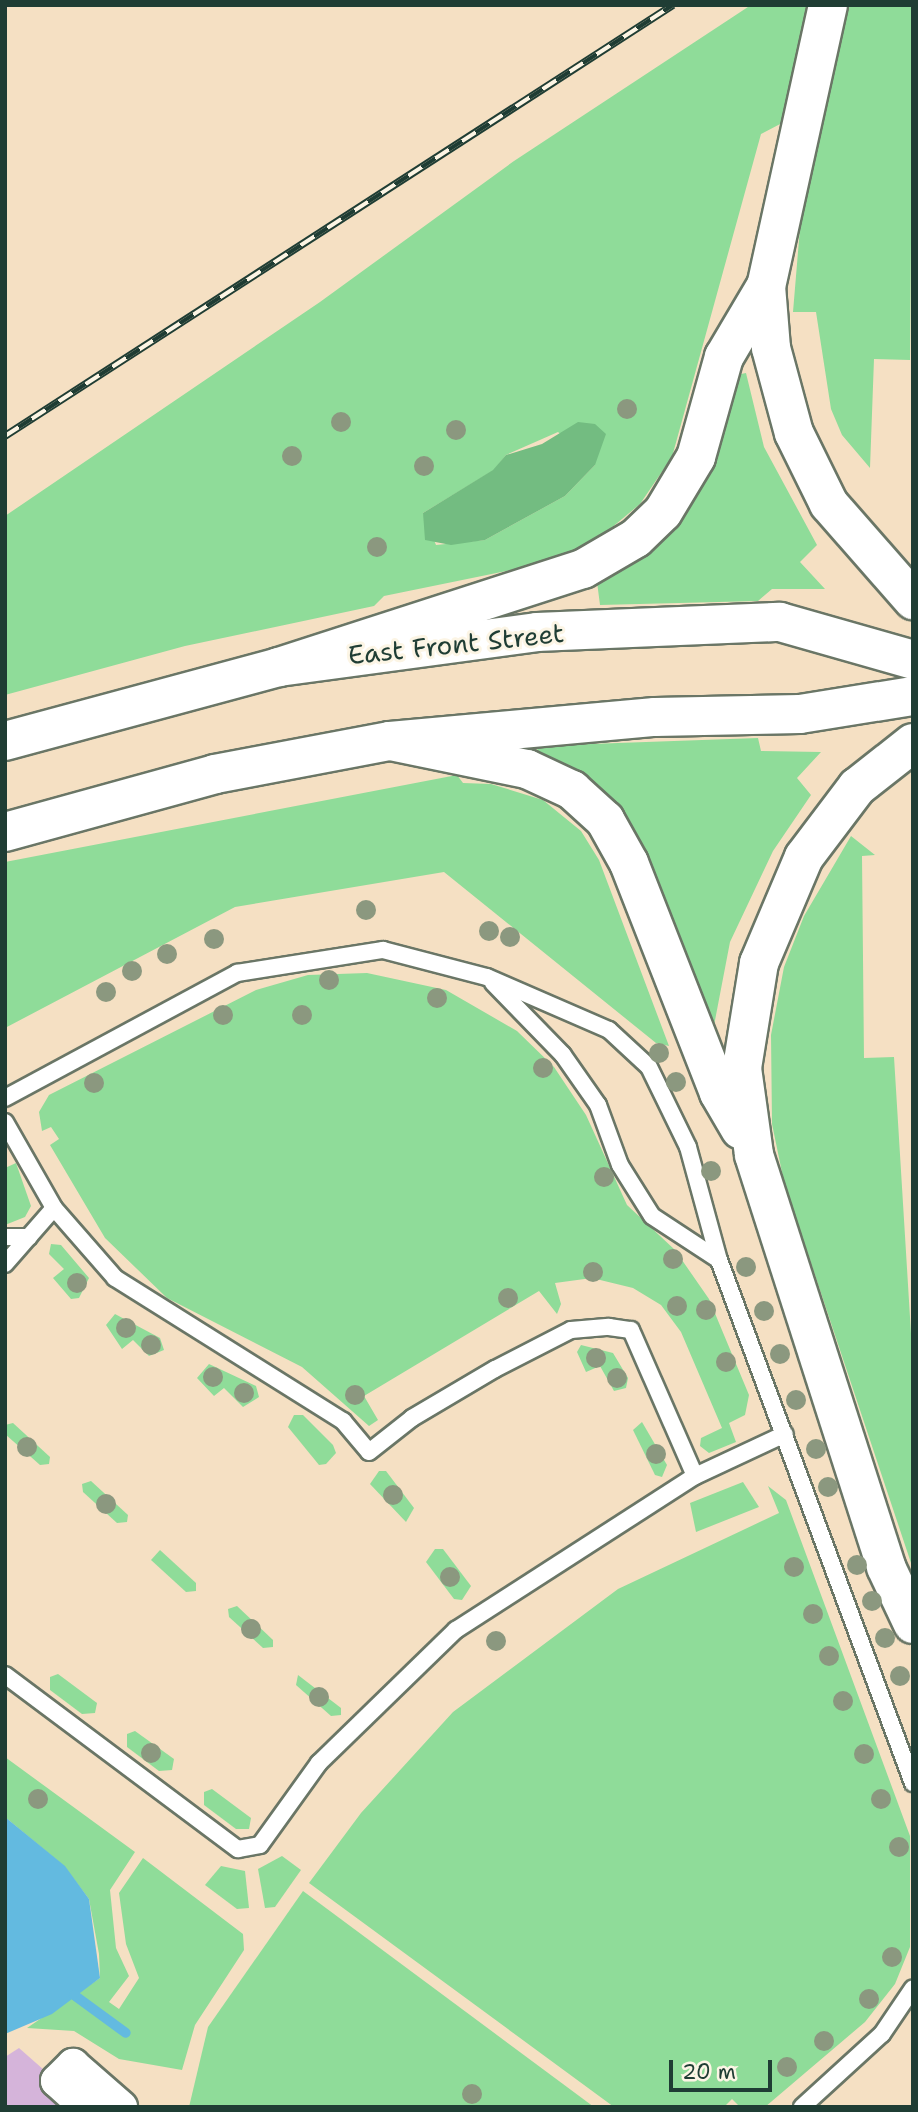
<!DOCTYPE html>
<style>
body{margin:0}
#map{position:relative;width:918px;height:2112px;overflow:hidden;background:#f5e0c3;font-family:"Shantell Sans",sans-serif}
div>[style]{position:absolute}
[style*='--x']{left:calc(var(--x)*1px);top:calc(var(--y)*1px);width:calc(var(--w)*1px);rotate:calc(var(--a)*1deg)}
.green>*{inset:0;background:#8fdc99}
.forest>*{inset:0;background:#73bc81}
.water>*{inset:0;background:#63bae0}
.stream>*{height:10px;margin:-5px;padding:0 5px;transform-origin:5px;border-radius:5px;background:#63bae0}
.building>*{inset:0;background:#d5b4da}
.roads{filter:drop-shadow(2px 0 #6a7666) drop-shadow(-2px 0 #6a7666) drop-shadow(0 2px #6a7666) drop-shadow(0 -2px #6a7666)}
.lane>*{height:16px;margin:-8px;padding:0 8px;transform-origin:8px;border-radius:8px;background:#fff}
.street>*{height:32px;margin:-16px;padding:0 16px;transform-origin:16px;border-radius:16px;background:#fff}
.primary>*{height:38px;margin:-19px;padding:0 19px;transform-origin:19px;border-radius:19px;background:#fff}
.highway>*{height:38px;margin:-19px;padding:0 19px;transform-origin:19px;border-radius:19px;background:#fff}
.rail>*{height:8px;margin-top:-4px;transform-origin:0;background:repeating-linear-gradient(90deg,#fcf5e5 0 16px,#1f3d34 0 32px);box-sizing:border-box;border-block:2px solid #1f3d34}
.trees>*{width:20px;height:20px;margin:-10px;border-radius:50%;background:#8b987f}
span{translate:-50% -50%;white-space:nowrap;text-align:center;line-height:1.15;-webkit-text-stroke:6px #fcf5e5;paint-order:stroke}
.street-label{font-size:26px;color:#1f3d34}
.frame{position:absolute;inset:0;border:7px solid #1f3d34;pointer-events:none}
.scale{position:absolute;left:669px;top:2060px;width:103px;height:32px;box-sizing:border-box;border:4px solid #1f3d34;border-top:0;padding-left:9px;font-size:21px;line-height:24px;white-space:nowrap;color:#1f3d34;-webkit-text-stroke:5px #fcf5e5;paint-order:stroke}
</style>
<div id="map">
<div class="green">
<i style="clip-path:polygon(evenodd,751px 5px,913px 5px,910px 360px,874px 359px,870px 468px,842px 435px,831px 409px,816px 312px,793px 312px,801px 216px,826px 100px,761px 134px,672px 457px,640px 504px,598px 539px,545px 563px,384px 596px,374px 606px,185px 646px,5px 695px,5px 516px,320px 302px,514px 161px,751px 5px,558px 432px,595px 465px,565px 496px,485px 540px,436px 545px,423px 513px,494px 470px,506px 455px,558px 432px)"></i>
<i style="clip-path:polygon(746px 373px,764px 447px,817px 545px,800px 562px,825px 589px,772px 589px,758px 601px,600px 605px,597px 582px,704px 478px,741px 374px)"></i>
<i style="clip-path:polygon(758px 738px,761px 751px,821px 752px,797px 778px,811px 795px,773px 851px,730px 942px,712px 1036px,648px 867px,534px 746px)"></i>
<i style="clip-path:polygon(457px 775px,463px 783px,491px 784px,543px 800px,581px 831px,599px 860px,669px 1046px,656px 1043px,444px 872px,235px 907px,5px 1028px,5px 862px)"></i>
<i style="clip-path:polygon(851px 836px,875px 855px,862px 856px,864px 1058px,894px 1057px,913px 1366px,913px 1569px,784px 1182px,772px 1124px,771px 1035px,784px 967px,804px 916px)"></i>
<i style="clip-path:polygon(367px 973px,446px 990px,517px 1031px,554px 1067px,586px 1115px,627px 1205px,675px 1250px,709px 1299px,749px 1395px,745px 1415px,729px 1423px,736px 1442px,709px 1453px,700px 1446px,701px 1438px,722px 1428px,681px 1332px,661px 1305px,633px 1288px,592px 1278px,555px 1283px,561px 1304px,557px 1314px,539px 1291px,364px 1396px,378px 1420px,369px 1426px,302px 1367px,167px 1298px,105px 1238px,50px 1145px,59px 1139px,51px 1127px,42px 1131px,39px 1112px,49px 1095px,256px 990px,308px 975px)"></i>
<i style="clip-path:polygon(16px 1163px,31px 1206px,25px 1217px,5px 1225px,5px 1168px)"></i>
<i style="clip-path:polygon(51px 1244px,61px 1245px,89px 1278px,79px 1298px,71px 1299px,53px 1278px,64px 1269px,49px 1254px)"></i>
<i style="clip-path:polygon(115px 1314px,160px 1338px,164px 1350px,149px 1356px,133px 1340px,122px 1349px,106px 1325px)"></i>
<i style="clip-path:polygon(581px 1345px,613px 1353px,628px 1378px,626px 1388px,614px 1391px,600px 1366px,586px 1372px,577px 1352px)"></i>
<i style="clip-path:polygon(209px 1364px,256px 1386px,259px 1397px,243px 1407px,224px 1388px,214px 1396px,197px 1378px)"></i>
<i style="clip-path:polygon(294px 1415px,303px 1415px,333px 1445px,336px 1453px,326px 1464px,319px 1465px,288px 1427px)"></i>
<i style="clip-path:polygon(642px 1422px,667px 1465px,662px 1477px,655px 1475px,633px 1430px)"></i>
<i style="clip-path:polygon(13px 1423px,50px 1457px,49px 1464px,40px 1465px,5px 1434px,5px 1425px)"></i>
<i style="clip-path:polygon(379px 1471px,386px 1471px,414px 1508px,406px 1522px,370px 1484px)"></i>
<i style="clip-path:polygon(91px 1481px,128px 1515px,127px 1522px,117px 1523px,83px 1492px,82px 1484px)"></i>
<i style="clip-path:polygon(743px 1482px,759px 1507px,696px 1532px,690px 1503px)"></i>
<i style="clip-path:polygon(768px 1486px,786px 1500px,910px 1836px,910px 1947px,895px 1984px,865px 2022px,765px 2107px,740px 2107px,732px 2099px,724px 2107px,614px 2107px,309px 1883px,361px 1813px,453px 1712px,618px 1589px,779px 1513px)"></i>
<i style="clip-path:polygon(435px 1549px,443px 1549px,471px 1586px,462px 1600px,454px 1599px,426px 1562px)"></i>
<i style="clip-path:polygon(160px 1550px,196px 1583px,196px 1591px,186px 1592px,151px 1560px)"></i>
<i style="clip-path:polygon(237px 1606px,273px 1640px,273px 1647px,263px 1648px,229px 1617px,228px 1609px)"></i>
<i style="clip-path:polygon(58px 1674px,97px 1703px,95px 1713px,82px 1714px,50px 1690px,50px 1677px)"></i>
<i style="clip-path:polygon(298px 1675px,341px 1708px,341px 1715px,331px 1716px,296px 1685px)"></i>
<i style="clip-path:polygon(135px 1731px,174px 1759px,172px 1770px,159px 1771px,127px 1747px,127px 1734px)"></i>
<i style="clip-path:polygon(5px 1757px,135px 1852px,110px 1890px,116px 1948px,129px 1976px,109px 2002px,119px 2009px,139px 1978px,126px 1944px,119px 1893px,143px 1858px,243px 1934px,244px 1950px,195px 2025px,182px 2070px,119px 2059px,74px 2031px,27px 2028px,100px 1978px,99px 1954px,89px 1899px,64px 1866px,5px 1817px)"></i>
<i style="clip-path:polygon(212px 1789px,251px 1818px,249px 1829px,236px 1829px,204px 1805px,204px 1792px)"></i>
<i style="clip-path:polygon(282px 1856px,301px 1870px,275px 1907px,265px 1908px,258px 1869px)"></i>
<i style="clip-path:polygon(221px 1866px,245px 1871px,249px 1908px,237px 1909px,205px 1885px)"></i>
<i style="clip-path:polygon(303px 1891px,594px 2107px,189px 2107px,208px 2027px)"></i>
</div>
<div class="forest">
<i style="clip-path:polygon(578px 422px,595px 424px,606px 434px,595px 465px,565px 496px,485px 540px,451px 545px,425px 540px,423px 513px,493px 470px,506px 455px,542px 444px)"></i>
</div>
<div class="water">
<i style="clip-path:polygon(5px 1817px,65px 1866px,89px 1899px,100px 1978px,52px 2014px,5px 2034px)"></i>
</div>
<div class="stream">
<i style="--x:74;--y:1995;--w:64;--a:36.2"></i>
</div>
<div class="building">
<i style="clip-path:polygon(19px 2048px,86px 2107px,5px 2107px,5px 2057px)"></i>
</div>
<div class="roads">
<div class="lane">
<i style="--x:493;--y:983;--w:100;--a:45.8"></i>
<i style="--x:563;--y:1055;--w:61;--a:55"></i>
<i style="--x:598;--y:1105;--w:64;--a:69.9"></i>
<i style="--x:620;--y:1165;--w:60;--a:57.9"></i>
<i style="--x:652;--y:1216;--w:80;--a:33.3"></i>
<i style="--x:5;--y:1098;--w:264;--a:-28.3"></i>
<i style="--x:237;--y:973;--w:148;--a:-9"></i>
<i style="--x:383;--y:950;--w:107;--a:14.6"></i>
<i style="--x:487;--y:977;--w:133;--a:23.5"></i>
<i style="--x:609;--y:1030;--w:54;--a:42.8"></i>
<i style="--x:649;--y:1067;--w:89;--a:64"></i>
<i style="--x:688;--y:1147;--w:117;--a:74.7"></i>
<i style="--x:719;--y:1260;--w:558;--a:69.65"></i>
<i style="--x:5;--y:1122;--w:99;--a:60.3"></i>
<i style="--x:54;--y:1208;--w:93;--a:48.9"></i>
<i style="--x:115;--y:1278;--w:269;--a:32.1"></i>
<i style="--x:343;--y:1421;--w:40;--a:50"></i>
<i style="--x:369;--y:1452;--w:55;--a:-38.3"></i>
<i style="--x:412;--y:1418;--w:96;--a:-30.6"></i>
<i style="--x:495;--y:1369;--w:85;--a:-27.2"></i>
<i style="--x:571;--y:1330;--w:38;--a:-5"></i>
<i style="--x:609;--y:1327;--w:22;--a:8"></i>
<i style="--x:631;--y:1330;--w:159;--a:66.3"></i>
<i style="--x:5;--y:1237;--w:24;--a:0"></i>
<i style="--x:5;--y:1264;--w:74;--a:-48.8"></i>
<i style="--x:5;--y:1675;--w:291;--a:36.8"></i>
<i style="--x:238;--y:1849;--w:22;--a:-10"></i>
<i style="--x:260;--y:1845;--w:101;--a:-54.3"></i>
<i style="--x:319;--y:1763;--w:191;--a:-44.2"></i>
<i style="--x:456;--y:1630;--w:284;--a:-32.8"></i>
<i style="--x:695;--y:1476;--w:99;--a:-25"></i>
<i style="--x:802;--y:2107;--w:108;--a:-42.4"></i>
<i style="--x:882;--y:2034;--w:55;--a:-56"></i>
</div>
<div class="street">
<i style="--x:86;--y:2107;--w:39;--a:-138"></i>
<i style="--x:57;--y:2081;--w:23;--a:-45"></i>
<i style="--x:73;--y:2065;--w:64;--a:41.2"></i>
</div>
<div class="primary">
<i style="--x:5;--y:741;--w:284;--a:-15.1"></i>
<i style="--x:279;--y:667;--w:260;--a:-7.7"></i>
<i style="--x:537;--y:632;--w:243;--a:-2.4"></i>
<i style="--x:780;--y:622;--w:138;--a:15.9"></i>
<i style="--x:5;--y:832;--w:218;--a:-15.4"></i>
<i style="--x:215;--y:774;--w:178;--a:-10.7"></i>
<i style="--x:390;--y:741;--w:266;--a:-5.2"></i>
<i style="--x:655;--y:717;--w:145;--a:-1.2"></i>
<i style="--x:800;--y:714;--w:114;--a:-9.1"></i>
</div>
<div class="highway">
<i style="--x:828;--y:5;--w:288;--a:102.4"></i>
<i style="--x:766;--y:286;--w:62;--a:85.4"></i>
<i style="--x:771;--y:348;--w:88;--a:74.9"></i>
<i style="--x:794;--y:433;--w:79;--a:63.8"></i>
<i style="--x:829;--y:504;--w:128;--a:48.8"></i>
<i style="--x:279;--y:667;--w:319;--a:-17.9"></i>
<i style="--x:583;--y:569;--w:61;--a:-30.3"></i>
<i style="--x:636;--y:538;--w:37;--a:-44"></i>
<i style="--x:663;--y:512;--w:64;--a:-59"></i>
<i style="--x:696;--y:457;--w:104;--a:-74.4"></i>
<i style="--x:724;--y:357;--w:82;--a:-59.4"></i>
<i style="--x:390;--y:741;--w:140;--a:11.6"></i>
<i style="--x:527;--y:769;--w:50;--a:25"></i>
<i style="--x:572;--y:790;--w:45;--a:42.3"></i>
<i style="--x:605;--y:820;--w:49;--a:60.8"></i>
<i style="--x:629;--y:863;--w:247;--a:68.6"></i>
<i style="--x:719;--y:1093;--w:42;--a:59.7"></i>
<i style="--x:913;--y:743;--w:71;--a:141.8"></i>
<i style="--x:857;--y:787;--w:88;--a:127.1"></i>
<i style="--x:804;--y:857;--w:115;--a:113"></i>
<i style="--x:759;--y:963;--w:106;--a:99.2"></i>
<i style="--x:742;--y:1068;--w:88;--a:82.1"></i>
<i style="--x:754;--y:1155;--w:433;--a:72.2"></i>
<i style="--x:886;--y:1567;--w:63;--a:64.7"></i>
</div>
</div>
<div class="rail">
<i style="--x:5;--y:436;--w:795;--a:-32.83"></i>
</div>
<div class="trees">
<i style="left:627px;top:409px"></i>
<i style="left:341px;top:422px"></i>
<i style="left:456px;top:430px"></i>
<i style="left:292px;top:456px"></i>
<i style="left:424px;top:466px"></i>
<i style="left:377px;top:547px"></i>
<i style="left:366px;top:910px"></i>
<i style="left:489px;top:931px"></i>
<i style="left:510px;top:937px"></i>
<i style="left:214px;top:939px"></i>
<i style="left:167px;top:954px"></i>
<i style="left:132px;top:971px"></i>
<i style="left:329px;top:980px"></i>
<i style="left:106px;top:992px"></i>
<i style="left:437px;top:998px"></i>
<i style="left:223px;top:1015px"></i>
<i style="left:302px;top:1015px"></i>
<i style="left:659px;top:1053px"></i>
<i style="left:543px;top:1068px"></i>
<i style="left:676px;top:1082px"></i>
<i style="left:94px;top:1083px"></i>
<i style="left:711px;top:1171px"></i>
<i style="left:604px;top:1177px"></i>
<i style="left:673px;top:1259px"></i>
<i style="left:746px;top:1267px"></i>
<i style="left:593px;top:1272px"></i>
<i style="left:77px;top:1283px"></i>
<i style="left:508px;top:1298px"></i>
<i style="left:677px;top:1306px"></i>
<i style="left:706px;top:1310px"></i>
<i style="left:764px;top:1311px"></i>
<i style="left:126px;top:1328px"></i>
<i style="left:151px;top:1345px"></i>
<i style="left:780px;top:1354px"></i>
<i style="left:596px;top:1358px"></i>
<i style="left:726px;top:1362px"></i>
<i style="left:213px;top:1377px"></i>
<i style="left:617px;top:1378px"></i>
<i style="left:244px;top:1393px"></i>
<i style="left:355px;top:1395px"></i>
<i style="left:796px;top:1400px"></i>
<i style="left:27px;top:1447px"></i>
<i style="left:816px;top:1449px"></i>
<i style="left:656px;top:1454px"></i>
<i style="left:828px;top:1487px"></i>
<i style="left:393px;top:1495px"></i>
<i style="left:106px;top:1504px"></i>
<i style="left:857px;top:1565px"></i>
<i style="left:794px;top:1567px"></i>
<i style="left:450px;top:1577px"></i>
<i style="left:872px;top:1601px"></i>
<i style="left:813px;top:1614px"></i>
<i style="left:251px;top:1629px"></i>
<i style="left:885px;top:1638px"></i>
<i style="left:496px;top:1641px"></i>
<i style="left:829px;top:1656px"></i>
<i style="left:900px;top:1676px"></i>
<i style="left:319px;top:1697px"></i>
<i style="left:843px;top:1701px"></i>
<i style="left:151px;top:1753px"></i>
<i style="left:864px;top:1754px"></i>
<i style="left:38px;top:1799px"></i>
<i style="left:881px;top:1799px"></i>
<i style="left:899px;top:1847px"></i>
<i style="left:892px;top:1957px"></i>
<i style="left:869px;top:1999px"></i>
<i style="left:824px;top:2041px"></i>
<i style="left:787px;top:2067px"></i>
<i style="left:472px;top:2094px"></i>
</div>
<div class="street-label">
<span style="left:456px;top:644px;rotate:-6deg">East Front Street</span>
</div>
<div class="frame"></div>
<div class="scale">20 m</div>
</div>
